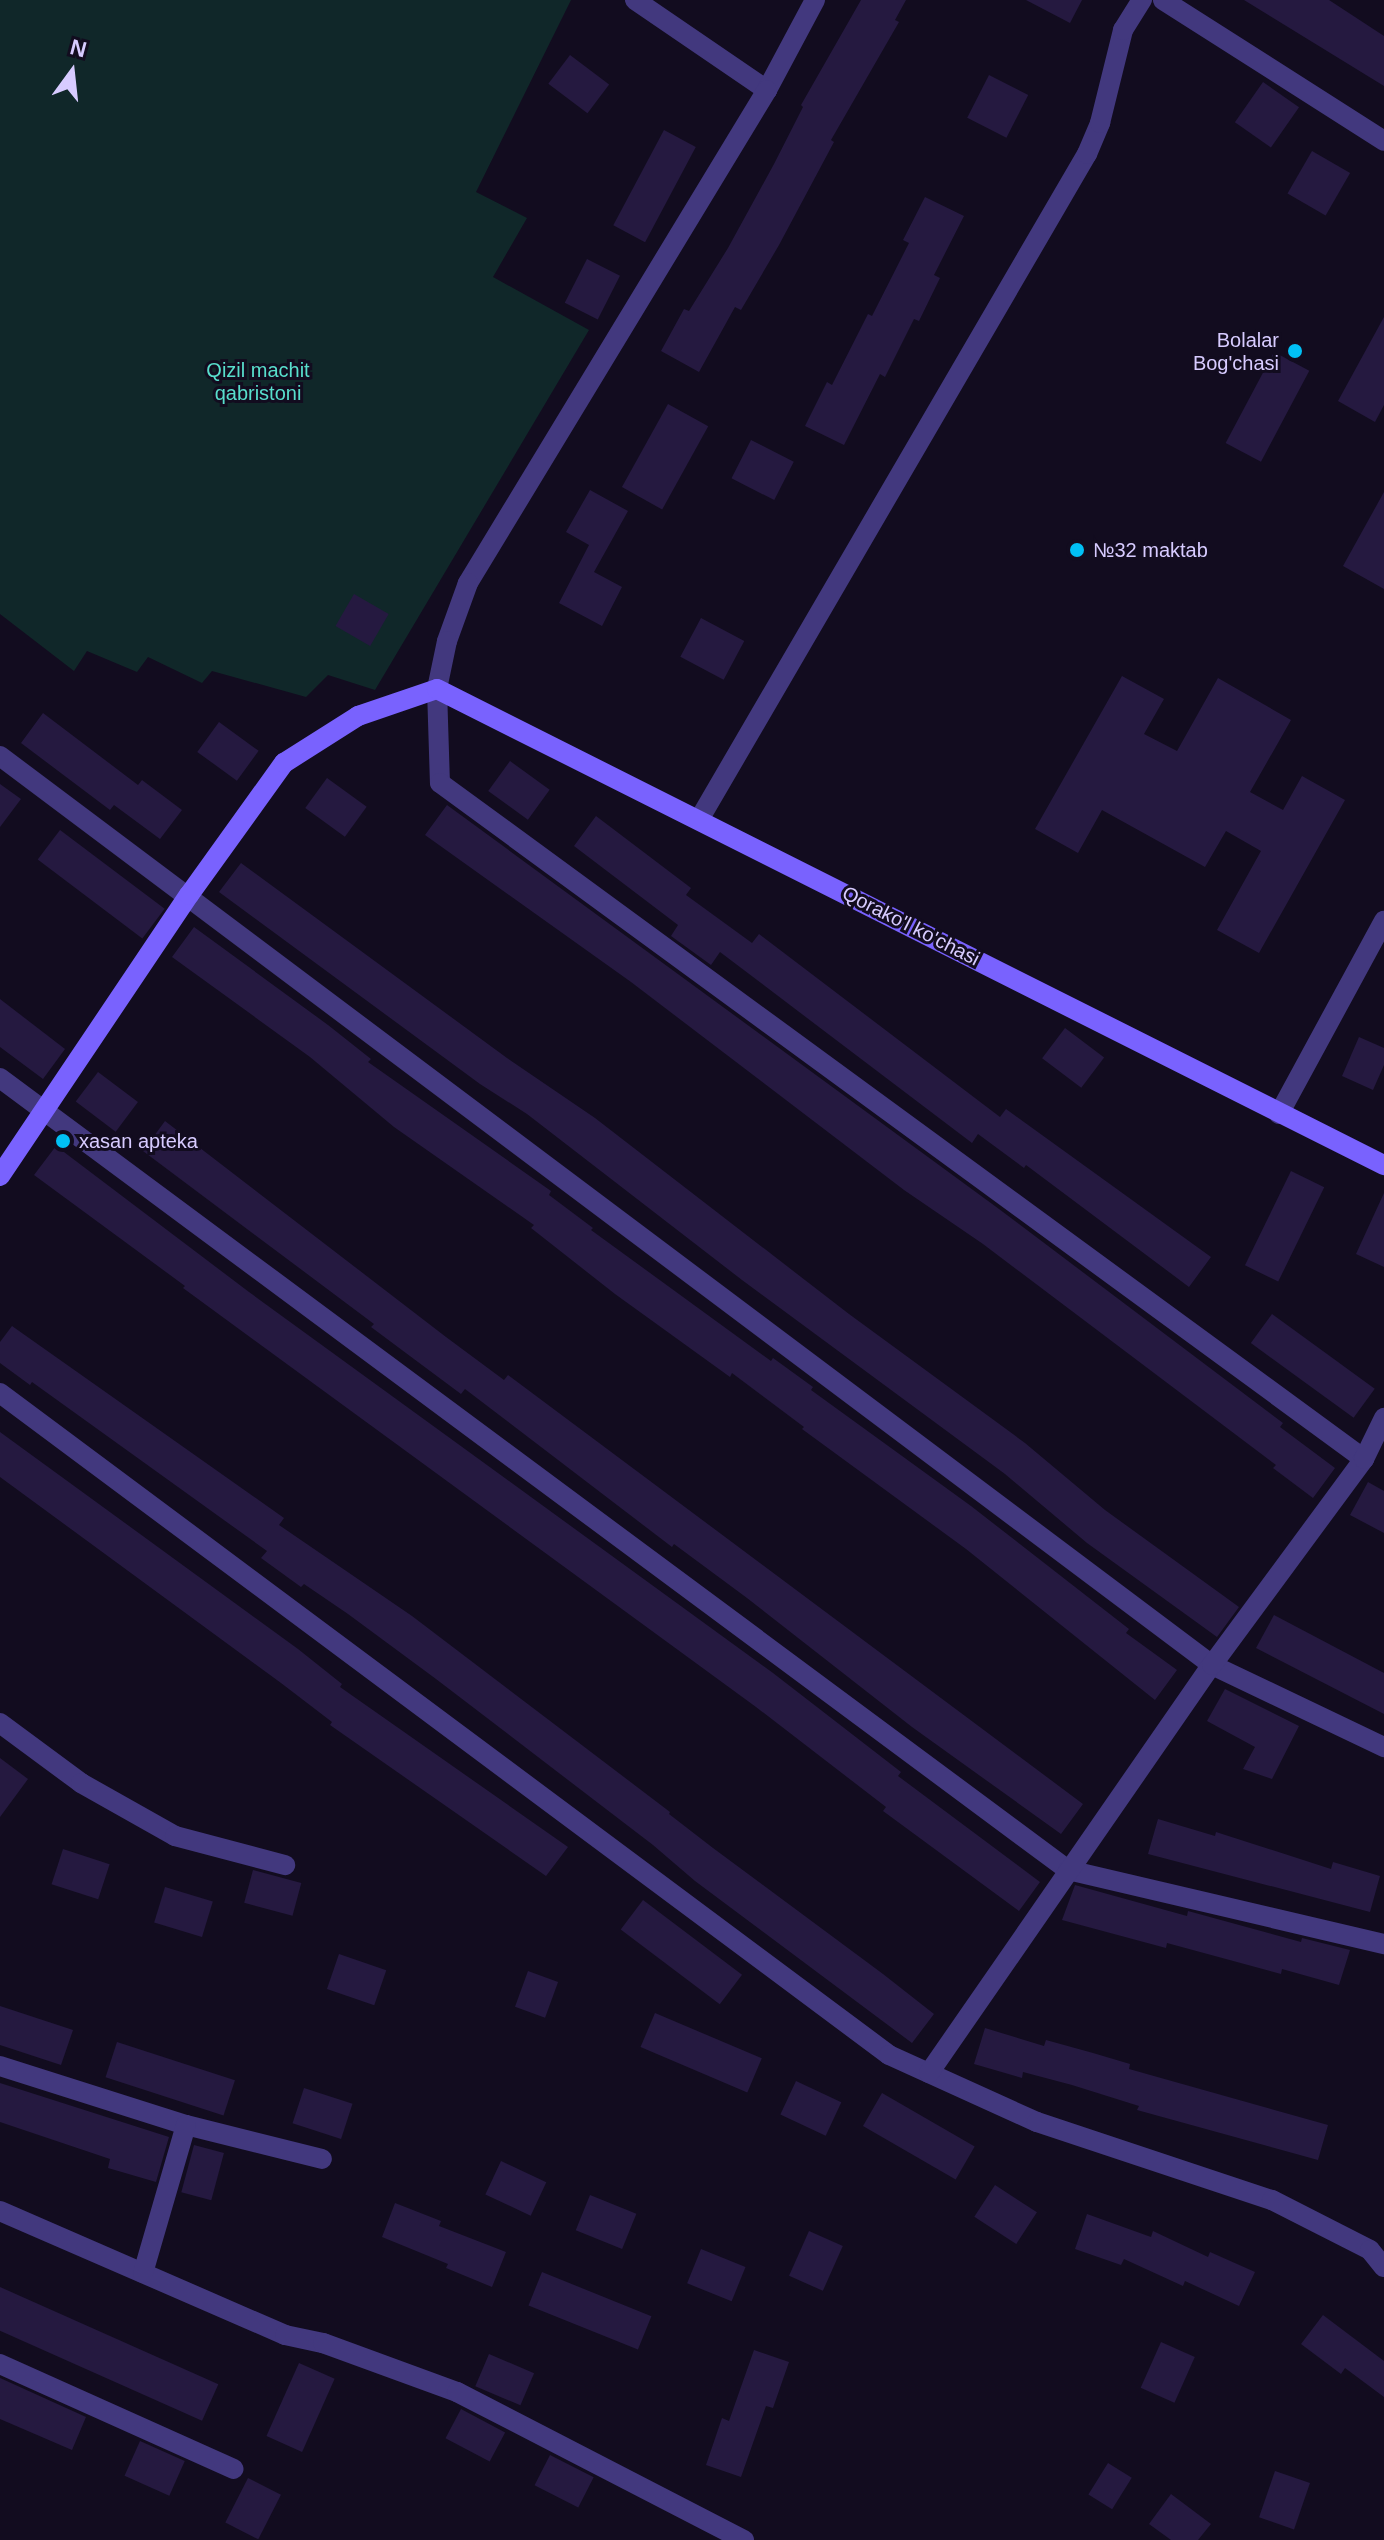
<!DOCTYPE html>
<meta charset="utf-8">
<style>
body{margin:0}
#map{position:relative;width:1384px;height:2540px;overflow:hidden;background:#120c1f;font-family:Helvetica,sans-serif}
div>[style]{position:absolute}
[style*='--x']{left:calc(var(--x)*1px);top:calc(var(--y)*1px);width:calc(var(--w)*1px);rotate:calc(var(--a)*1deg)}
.green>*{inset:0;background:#102729}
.building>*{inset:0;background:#251940;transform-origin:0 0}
.street>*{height:20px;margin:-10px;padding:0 10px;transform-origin:10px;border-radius:10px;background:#42387e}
.secondary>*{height:20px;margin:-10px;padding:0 10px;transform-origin:10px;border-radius:10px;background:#7962fe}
.dots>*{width:22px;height:22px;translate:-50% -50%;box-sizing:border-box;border:4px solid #120c1f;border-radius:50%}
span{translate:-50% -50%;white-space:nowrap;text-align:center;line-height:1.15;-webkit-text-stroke:6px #120c1f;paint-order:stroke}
.poi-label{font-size:20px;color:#d7cbff}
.right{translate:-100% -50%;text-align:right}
.left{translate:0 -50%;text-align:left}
.park-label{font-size:20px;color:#58decc}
.street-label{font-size:20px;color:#d7cbff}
.north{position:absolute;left:32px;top:32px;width:80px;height:80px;-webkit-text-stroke:6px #120c1f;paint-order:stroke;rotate:15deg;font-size:22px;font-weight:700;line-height:32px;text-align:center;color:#d7cbff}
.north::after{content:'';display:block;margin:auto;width:28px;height:36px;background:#d7cbff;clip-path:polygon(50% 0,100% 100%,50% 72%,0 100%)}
</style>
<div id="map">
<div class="green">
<i style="clip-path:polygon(0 0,571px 0,476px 192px,527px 218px,493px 277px,589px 330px,375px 690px,328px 675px,306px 697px,212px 671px,202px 683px,148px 657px,137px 672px,87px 651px,74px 671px,0 614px)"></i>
</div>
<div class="building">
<i style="clip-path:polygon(861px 0,906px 0,895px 20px,899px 22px,831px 140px,834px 142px,779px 245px,741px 310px,735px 307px,699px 372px,661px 351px,684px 309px,689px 311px,728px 248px,774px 164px,803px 107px,801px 105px)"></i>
<i style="clip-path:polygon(1026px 0,1082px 0,1070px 23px)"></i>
<i style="clip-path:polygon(1244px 0,1329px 0,1384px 36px,1384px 86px)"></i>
<i style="left:570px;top:55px;width:49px;height:36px;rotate:37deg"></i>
<i style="left:989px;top:75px;width:44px;height:48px;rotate:27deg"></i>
<i style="left:1263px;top:82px;width:44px;height:49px;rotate:35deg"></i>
<i style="left:664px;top:130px;width:36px;height:108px;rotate:28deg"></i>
<i style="left:1312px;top:151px;width:44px;height:49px;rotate:30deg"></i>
<i style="clip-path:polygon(925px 197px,964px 216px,934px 275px,940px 278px,919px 321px,914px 319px,885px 377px,880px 374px,844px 445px,805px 426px,827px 382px,832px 385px,868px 314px,872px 316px,909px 243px,903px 240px)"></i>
<i style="left:587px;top:259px;width:37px;height:49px;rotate:27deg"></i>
<i style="clip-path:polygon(1384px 317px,1384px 405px,1375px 422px,1338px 401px)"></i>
<i style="left:1274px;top:352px;width:40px;height:103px;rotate:28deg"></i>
<i style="left:668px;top:404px;width:46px;height:95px;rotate:29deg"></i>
<i style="left:751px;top:440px;width:48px;height:43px;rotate:27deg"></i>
<i style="clip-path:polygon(590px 490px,628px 511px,594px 572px,622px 587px,602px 626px,559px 603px,589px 545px,566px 532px)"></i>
<i style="clip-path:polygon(1384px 492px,1384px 589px,1343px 566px)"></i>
<i style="left:354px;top:594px;width:40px;height:37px;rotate:30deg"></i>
<i style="left:701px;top:618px;width:49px;height:44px;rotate:28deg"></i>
<i style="clip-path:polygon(1122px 676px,1164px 699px,1144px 734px,1177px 751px,1218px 678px,1291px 720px,1250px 792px,1283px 810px,1302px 776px,1345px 800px,1259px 953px,1217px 930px,1261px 851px,1226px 831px,1205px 867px,1102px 810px,1078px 853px,1035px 829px)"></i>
<i style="clip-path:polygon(43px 713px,138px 785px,142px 780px,182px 810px,160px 839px,114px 805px,110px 810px,21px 743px)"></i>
<i style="left:219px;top:722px;width:49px;height:37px;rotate:36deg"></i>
<i style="left:510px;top:761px;width:49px;height:37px;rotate:36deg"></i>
<i style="left:327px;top:778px;width:49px;height:37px;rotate:36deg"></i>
<i style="clip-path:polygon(0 784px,21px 799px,0 827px)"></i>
<i style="clip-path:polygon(447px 805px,999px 1209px,1283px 1423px,1280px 1427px,1335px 1468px,1313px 1498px,1273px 1468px,1276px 1465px,983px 1244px,904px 1190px,631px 982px,425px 835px)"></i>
<i style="clip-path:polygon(596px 816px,691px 888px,686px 895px,752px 943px,759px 934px,1000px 1117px,1006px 1109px,1211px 1257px,1189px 1287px,1026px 1165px,1024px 1168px,978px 1134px,972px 1143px,720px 952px,711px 965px,671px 936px,678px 925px,574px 846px)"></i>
<i style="left:60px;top:830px;width:131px;height:37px;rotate:37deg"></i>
<i style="clip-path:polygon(241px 863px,507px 1058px,595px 1118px,849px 1314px,1025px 1443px,1105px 1510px,1239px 1607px,1217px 1637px,1087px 1543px,1005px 1474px,742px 1280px,527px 1114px,480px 1084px,219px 892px)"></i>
<i style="clip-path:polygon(194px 927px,328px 1025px,371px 1059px,368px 1062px,551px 1191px,549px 1195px,593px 1228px,591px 1230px,771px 1361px,773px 1358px,813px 1387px,811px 1390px,971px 1506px,1129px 1629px,1126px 1633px,1177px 1670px,1155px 1700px,966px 1549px,802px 1429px,804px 1427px,732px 1373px,730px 1377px,615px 1294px,531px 1228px,534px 1225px,394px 1127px,310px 1057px,172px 957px)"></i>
<i style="clip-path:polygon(0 999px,65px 1049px,43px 1079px,0 1047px)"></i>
<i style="left:1065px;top:1028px;width:49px;height:38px;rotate:37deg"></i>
<i style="clip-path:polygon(1359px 1037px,1384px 1048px,1384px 1065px,1373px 1090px,1342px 1076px)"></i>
<i style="left:98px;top:1072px;width:50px;height:37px;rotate:37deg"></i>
<i style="clip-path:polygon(165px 1121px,446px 1337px,504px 1380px,508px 1375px,1083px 1804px,1061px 1834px,912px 1727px,747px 1598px,674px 1544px,672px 1547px,465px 1389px,461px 1394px,422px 1365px,371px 1327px,374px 1324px,143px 1151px)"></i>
<i style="clip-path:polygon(56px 1146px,249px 1292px,773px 1673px,901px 1772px,898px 1776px,1040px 1882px,1019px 1911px,883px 1811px,886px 1807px,756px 1707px,183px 1288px,185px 1286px,34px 1175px)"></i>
<i style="left:1291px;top:1171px;width:37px;height:105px;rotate:26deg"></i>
<i style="clip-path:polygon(1384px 1193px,1384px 1267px,1356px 1254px)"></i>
<i style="left:1272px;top:1314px;width:127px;height:36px;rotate:36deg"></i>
<i style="clip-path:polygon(12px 1326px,284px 1518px,279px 1525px,412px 1616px,670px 1812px,669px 1814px,713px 1848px,883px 1974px,934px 2014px,912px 2043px,695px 1881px,653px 1845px,436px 1679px,348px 1614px,304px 1584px,301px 1587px,261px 1558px,267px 1551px,32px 1382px,30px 1385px,0 1363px,0 1342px)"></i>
<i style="clip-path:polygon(0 1432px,298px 1649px,342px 1684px,340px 1687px,568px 1847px,546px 1876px,330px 1725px,332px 1722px,281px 1683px,0 1477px)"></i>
<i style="clip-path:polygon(1368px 1482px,1384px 1491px,1384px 1533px,1350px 1515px)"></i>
<i style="clip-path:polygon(1274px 1615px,1384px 1673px,1384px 1714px,1256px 1648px)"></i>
<i style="clip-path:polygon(1225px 1689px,1299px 1726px,1272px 1779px,1243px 1769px,1255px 1747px,1207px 1721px)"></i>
<i style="clip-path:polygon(0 1758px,28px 1779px,0 1817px)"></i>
<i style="clip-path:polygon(1158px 1819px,1215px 1836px,1216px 1832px,1331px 1869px,1333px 1862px,1380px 1876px,1370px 1912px,1148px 1854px)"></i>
<i style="left:63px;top:1849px;width:49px;height:37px;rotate:18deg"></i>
<i style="left:253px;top:1870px;width:50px;height:34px;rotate:15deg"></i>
<i style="clip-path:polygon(1075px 1885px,1187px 1916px,1188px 1911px,1301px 1942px,1302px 1938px,1350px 1950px,1339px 1985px,1282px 1969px,1281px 1974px,1167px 1943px,1166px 1948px,1062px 1920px)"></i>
<i style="left:165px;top:1887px;width:50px;height:37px;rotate:17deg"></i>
<i style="left:643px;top:1900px;width:124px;height:37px;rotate:37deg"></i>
<i style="left:339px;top:1954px;width:50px;height:37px;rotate:19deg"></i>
<i style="left:528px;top:1971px;width:32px;height:38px;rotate:20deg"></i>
<i style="clip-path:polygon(0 2006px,73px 2030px,61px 2065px,0 2045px)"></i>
<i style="left:655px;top:2013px;width:116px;height:37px;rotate:23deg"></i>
<i style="clip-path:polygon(985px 2028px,1044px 2046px,1046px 2040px,1093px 2053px,1130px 2064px,1129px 2069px,1328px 2125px,1318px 2160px,1137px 2110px,1139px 2106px,1072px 2085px,1023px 2072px,1022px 2078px,974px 2064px)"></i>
<i style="left:117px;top:2042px;width:124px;height:37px;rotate:18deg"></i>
<i style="left:796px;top:2081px;width:50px;height:37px;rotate:25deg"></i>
<i style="clip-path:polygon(0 2083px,169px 2137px,156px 2182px,108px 2168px,110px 2159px,0 2122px)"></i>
<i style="left:304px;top:2088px;width:51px;height:37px;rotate:18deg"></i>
<i style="left:882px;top:2093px;width:107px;height:38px;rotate:30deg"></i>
<i style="left:194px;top:2145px;width:31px;height:49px;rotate:15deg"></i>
<i style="left:501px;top:2161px;width:50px;height:37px;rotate:25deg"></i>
<i style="left:995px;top:2185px;width:50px;height:38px;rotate:33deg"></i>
<i style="left:590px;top:2195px;width:50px;height:38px;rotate:22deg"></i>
<i style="clip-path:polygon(395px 2203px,441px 2221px,439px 2226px,506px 2252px,492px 2287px,446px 2268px,448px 2264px,382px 2237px)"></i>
<i style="clip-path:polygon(1087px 2214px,1151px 2237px,1153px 2231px,1208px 2257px,1210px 2252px,1255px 2272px,1239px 2306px,1185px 2281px,1183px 2286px,1124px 2259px,1121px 2265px,1075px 2249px)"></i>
<i style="left:809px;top:2231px;width:37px;height:49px;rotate:24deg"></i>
<i style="left:701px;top:2249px;width:48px;height:37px;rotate:22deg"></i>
<i style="left:542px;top:2272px;width:118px;height:36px;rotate:22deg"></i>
<i style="left:0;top:2287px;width:239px;height:40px;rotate:24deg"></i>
<i style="clip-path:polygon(1323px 2315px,1384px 2361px,1384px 2397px,1345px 2368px,1341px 2374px,1301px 2344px)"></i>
<i style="left:1161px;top:2342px;width:37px;height:50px;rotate:24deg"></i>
<i style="clip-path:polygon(754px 2350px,789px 2362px,773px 2408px,766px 2406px,741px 2477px,706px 2465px,722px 2418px,729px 2421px)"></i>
<i style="left:489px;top:2354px;width:49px;height:35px;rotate:23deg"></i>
<i style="left:299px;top:2363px;width:39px;height:80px;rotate:24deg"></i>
<i style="clip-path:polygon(0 2378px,86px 2417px,72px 2450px,0 2419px)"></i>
<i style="left:461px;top:2409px;width:50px;height:33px;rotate:28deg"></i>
<i style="left:140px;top:2441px;width:49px;height:38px;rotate:24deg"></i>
<i style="left:550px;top:2455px;width:49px;height:34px;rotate:27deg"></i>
<i style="left:1108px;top:2463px;width:28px;height:37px;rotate:32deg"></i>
<i style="left:1275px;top:2471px;width:37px;height:49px;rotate:19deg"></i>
<i style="left:248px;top:2478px;width:37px;height:50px;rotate:27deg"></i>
<i style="clip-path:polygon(1171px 2494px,1211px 2524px,1198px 2540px,1171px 2540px,1149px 2524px)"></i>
</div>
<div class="street">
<i style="--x:635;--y:0;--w:160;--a:34.3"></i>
<i style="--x:815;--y:0;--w:102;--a:118.1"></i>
<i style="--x:767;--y:90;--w:577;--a:121.24"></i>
<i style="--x:468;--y:583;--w:62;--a:109.9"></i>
<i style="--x:447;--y:641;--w:49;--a:101.8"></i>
<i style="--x:437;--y:689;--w:94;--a:88.2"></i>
<i style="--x:440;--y:783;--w:1145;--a:36.19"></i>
<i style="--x:1163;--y:0;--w:262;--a:32.5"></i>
<i style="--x:0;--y:756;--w:1515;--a:36.87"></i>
<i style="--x:1212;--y:1665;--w:191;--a:25.5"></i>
<i style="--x:700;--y:818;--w:769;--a:-59.77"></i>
<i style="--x:1087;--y:154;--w:34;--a:-67"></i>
<i style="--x:1100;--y:123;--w:96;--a:-76.1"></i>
<i style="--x:1123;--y:30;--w:36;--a:-58"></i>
<i style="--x:0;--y:1078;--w:1330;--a:36.56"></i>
<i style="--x:1068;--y:1870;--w:325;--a:13.2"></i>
<i style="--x:1279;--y:1114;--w:220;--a:-61.5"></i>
<i style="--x:0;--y:1393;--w:1108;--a:36.67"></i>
<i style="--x:889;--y:2055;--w:162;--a:24.4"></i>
<i style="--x:1037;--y:2122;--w:248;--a:18.4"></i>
<i style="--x:1272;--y:2200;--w:110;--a:27"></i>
<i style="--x:1370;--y:2250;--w:22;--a:51"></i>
<i style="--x:0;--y:1723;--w:101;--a:36.5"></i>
<i style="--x:81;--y:1783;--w:108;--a:29.4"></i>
<i style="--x:175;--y:1836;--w:114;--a:14.8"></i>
<i style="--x:0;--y:2066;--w:195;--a:17.6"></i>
<i style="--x:186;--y:2125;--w:140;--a:14"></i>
<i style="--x:929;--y:2073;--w:497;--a:-55.3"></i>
<i style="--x:1212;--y:1665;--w:256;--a:-53.6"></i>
<i style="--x:1364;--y:1459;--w:46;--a:-64"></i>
<i style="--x:0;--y:2211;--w:311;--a:23.5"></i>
<i style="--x:285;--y:2335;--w:39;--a:12"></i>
<i style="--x:323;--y:2343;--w:143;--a:20.1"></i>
<i style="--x:457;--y:2392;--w:323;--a:27.3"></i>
<i style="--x:143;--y:2273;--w:154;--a:-73.8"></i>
<i style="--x:0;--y:2364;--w:256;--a:24.2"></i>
</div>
<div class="secondary">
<i style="--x:0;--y:1176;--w:339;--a:-56.1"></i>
<i style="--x:189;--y:895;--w:163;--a:-54.3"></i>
<i style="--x:284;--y:763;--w:88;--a:-32.4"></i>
<i style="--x:358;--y:716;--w:83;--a:-18.9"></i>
<i style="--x:437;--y:689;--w:1060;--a:26.69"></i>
</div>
<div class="dots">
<i style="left:1295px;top:351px;background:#01c0f5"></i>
<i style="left:1077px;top:550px;background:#01c0f5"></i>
<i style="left:63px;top:1141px;background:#01c0f5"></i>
</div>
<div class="poi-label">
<span class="right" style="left:1279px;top:352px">Bolalar<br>Bog'chasi</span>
<span class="left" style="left:1093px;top:550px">№32 maktab</span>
<span class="left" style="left:79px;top:1141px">xasan apteka</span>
</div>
<div class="park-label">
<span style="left:258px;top:382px">Qizil machit<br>qabristoni</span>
</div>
<div class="street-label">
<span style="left:911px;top:926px;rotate:27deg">Qorako'l ko'chasi</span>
</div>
<div class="north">N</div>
</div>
